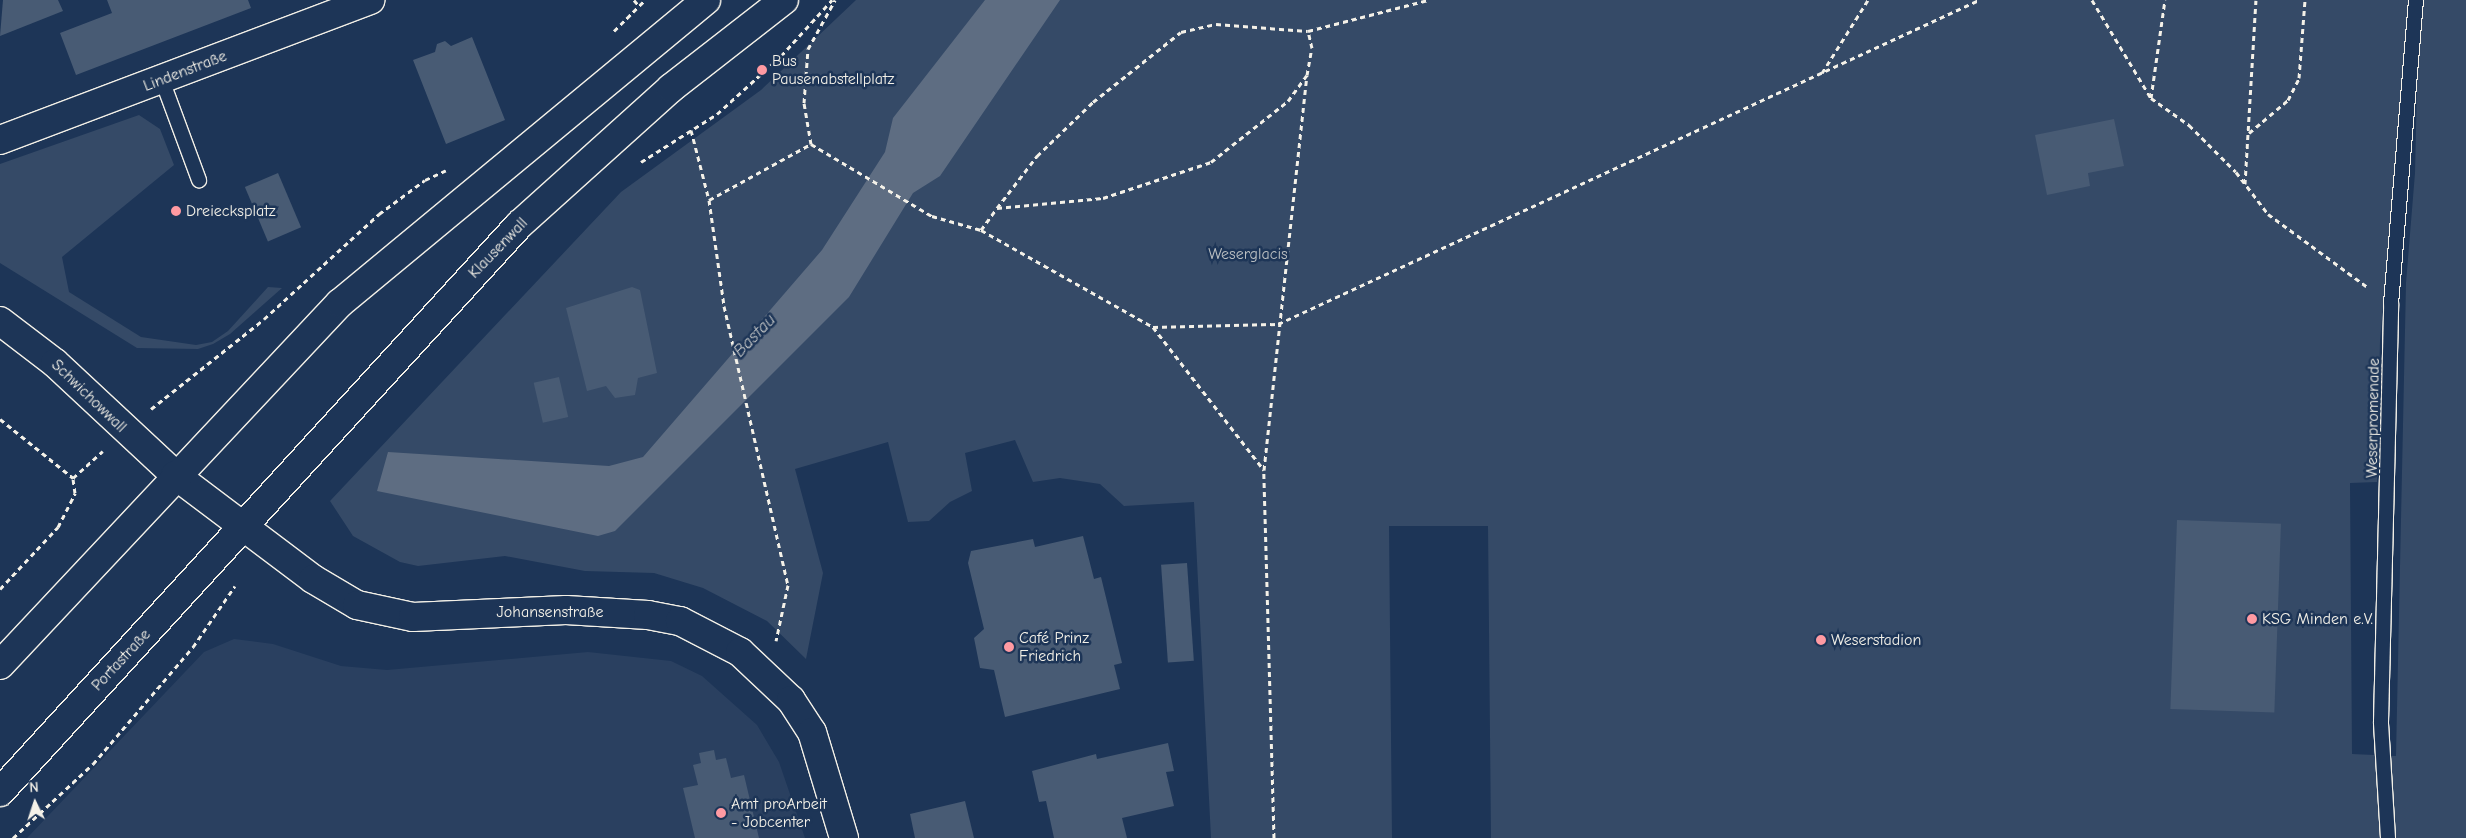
<!DOCTYPE html>
<meta charset="utf-8">
<style>
body{margin:0}
#map{position:relative;width:2466px;height:838px;overflow:hidden;background:#1d3557;font-family:"Comic Neue",sans-serif}
div>[style]{position:absolute}
[style*='--x']{left:calc(var(--x)*1px);top:calc(var(--y)*1px);width:calc(var(--w)*1px);rotate:calc(var(--a)*1deg)}
.built>*{inset:0;background:#2a4060}
.green>*{inset:0;background:#354a67}
.water>*{inset:0;background:#5e6d82}
.building>*{inset:0;background:#485b74;transform-origin:0 0}
.path>*{height:3px;margin-top:-1.5px;transform-origin:0;background:repeating-linear-gradient(90deg,#f4f1e8 0 5px,transparent 0 9px)}
.roads{filter:drop-shadow(1px 0 #f4f1e8) drop-shadow(-1px 0 #f4f1e8) drop-shadow(0 1px #f4f1e8) drop-shadow(0 -1px #f4f1e8)}
.service>*{height:14px;margin:-7px;padding:0 7px;transform-origin:7px;border-radius:7px;background:#1d3557}
.minor>*{height:28px;margin:-14px;padding:0 14px;transform-origin:14px;border-radius:14px;background:#1d3557}
.secondary>*{height:28px;margin:-14px;padding:0 14px;transform-origin:14px;border-radius:14px;background:#1d3557}
.dots>*{width:14px;height:14px;translate:-50% -50%;box-sizing:border-box;border:2px solid #1d3557;border-radius:50%}
span{translate:-50% -50%;white-space:nowrap;text-align:center;line-height:1.15;-webkit-text-stroke:5px #1d3557;paint-order:stroke}
.poi-label{font-size:16px;color:#f4f1e8}
.left{translate:0 -50%;text-align:left}
.street-label{font-size:16px;color:#f4f1e8}
.park-label{font-size:16px;color:#bbbfc1}
.water-label{font-size:18px;color:#c0c3c4;font-style:italic}
.north{position:absolute;left:10px;top:778px;width:50px;height:50px;-webkit-text-stroke:4px #1d3557;paint-order:stroke;rotate:356deg;font-size:14px;font-weight:700;line-height:20px;text-align:center;color:#f4f1e8}
.north::after{content:'';display:block;margin:auto;width:18px;height:22px;background:#f4f1e8;clip-path:polygon(50% 0,100% 100%,50% 72%,0 100%)}
</style>
<div id="map">
<div class="built">
<i style="clip-path:polygon(234px 639px,273px 644px,341px 666px,387px 670px,588px 652px,671px 661px,702px 676px,757px 725px,779px 762px,805px 838px,27px 838px,204px 652px)"></i>
</div>
<div class="green">
<i style="clip-path:polygon(856px 0,2410px 0,2380px 341px,2377px 482px,2350px 483px,2352px 754px,2396px 756px,2406px 283px,2415px 173px,2419px 0,2466px 0,2466px 838px,1491px 838px,1488px 526px,1389px 526px,1392px 838px,1211px 838px,1194px 502px,1124px 506px,1100px 484px,1060px 478px,1033px 482px,1015px 440px,965px 453px,972px 491px,950px 502px,929px 521px,908px 522px,888px 442px,795px 469px,823px 573px,806px 659px,767px 621px,703px 588px,654px 573px,585px 571px,505px 556px,418px 566px,400px 562px,353px 536px,330px 501px,621px 192px,761px 90px)"></i>
<i style="clip-path:polygon(139px 115px,160px 129px,174px 165px,62px 257px,69px 292px,141px 337px,196px 345px,212px 342px,228px 331px,268px 287px,282px 288px,230px 334px,213px 344px,198px 349px,137px 348px,0 263px,0 164px)"></i>
</div>
<div class="water">
<i style="clip-path:polygon(985px 0,1060px 0,940px 176px,913px 193px,849px 297px,615px 531px,598px 536px,377px 491px,388px 452px,609px 466px,643px 457px,822px 250px,885px 152px,893px 118px)"></i>
</div>
<div class="building">
<i style="clip-path:polygon(3px 0,58px 0,63px 11px,0 36px)"></i>
<i style="clip-path:polygon(107px 0,248px 0,251px 8px,76px 75px,60px 33px,112px 13px)"></i>
<i style="clip-path:polygon(472px 37px,505px 120px,446px 144px,413px 60px,435px 52px,437px 44px,445px 41px,451px 46px)"></i>
<i style="clip-path:polygon(2114px 119px,2124px 166px,2088px 173px,2090px 186px,2047px 195px,2035px 135px)"></i>
<i style="left:278px;top:173px;width:59px;height:36px;rotate:67deg"></i>
<i style="clip-path:polygon(632px 287px,640px 290px,657px 373px,638px 378px,635px 395px,615px 398px,606px 386px,587px 391px,566px 308px)"></i>
<i style="left:559px;top:377px;width:41px;height:26px;rotate:77deg"></i>
<i style="left:2177px;top:520px;width:104px;height:189px;rotate:2deg"></i>
<i style="clip-path:polygon(1083px 536px,1094px 579px,1101px 577px,1122px 663px,1114px 665px,1120px 689px,1005px 717px,994px 670px,980px 668px,974px 638px,984px 629px,968px 563px,971px 551px,1033px 539px,1035px 547px)"></i>
<i style="left:1187px;top:563px;width:98px;height:26px;rotate:86deg"></i>
<i style="clip-path:polygon(1168px 743px,1174px 771px,1166px 772px,1174px 806px,1122px 818px,1127px 838px,1054px 838px,1046px 801px,1039px 802px,1032px 771px,1096px 754px,1097px 759px)"></i>
<i style="clip-path:polygon(714px 750px,716px 760px,726px 758px,731px 778px,744px 775px,759px 838px,695px 838px,683px 788px,698px 785px,693px 765px,701px 763px,699px 753px)"></i>
<i style="clip-path:polygon(965px 801px,974px 838px,915px 838px,910px 814px)"></i>
</div>
<div class="path">
<i style="--x:634;--y:0;--w:8;--a:50"></i>
<i style="--x:2092;--y:0;--w:114;--a:59"></i>
<i style="--x:2151;--y:98;--w:47;--a:35.4"></i>
<i style="--x:2189;--y:125;--w:66;--a:45"></i>
<i style="--x:2236;--y:172;--w:53;--a:52.7"></i>
<i style="--x:2268;--y:214;--w:122;--a:36.3"></i>
<i style="--x:614;--y:31;--w:44;--a:-45"></i>
<i style="--x:1822;--y:73;--w:86;--a:-57.8"></i>
<i style="--x:2151;--y:98;--w:99;--a:-81.9"></i>
<i style="--x:691;--y:130;--w:72;--a:75.6"></i>
<i style="--x:709;--y:200;--w:107;--a:81.9"></i>
<i style="--x:724;--y:306;--w:286;--a:77.1"></i>
<i style="--x:788;--y:585;--w:57;--a:102.1"></i>
<i style="--x:2249;--y:133;--w:51;--a:-40.2"></i>
<i style="--x:2288;--y:100;--w:25;--a:-63"></i>
<i style="--x:2299;--y:78;--w:78;--a:-85.6"></i>
<i style="--x:811;--y:144;--w:42;--a:-99.7"></i>
<i style="--x:804;--y:103;--w:54;--a:-85.8"></i>
<i style="--x:808;--y:49;--w:56;--a:-61.1"></i>
<i style="--x:641;--y:162;--w:90;--a:-32.3"></i>
<i style="--x:717;--y:114;--w:86;--a:-42.2"></i>
<i style="--x:781;--y:56;--w:76;--a:-47.7"></i>
<i style="--x:2245;--y:184;--w:184;--a:-86.6"></i>
<i style="--x:709;--y:200;--w:116;--a:-28.8"></i>
<i style="--x:811;--y:144;--w:141;--a:30.8"></i>
<i style="--x:932;--y:216;--w:51;--a:15.9"></i>
<i style="--x:981;--y:230;--w:197;--a:29.4"></i>
<i style="--x:1153;--y:327;--w:125;--a:-1.4"></i>
<i style="--x:1278;--y:324;--w:772;--a:-24.81"></i>
<i style="--x:997;--y:208;--w:66;--a:-52.4"></i>
<i style="--x:1037;--y:156;--w:78;--a:-44"></i>
<i style="--x:1093;--y:102;--w:112;--a:-38.5"></i>
<i style="--x:1181;--y:32;--w:36;--a:-13"></i>
<i style="--x:1216;--y:24;--w:92;--a:4.4"></i>
<i style="--x:981;--y:230;--w:27;--a:-54"></i>
<i style="--x:997;--y:208;--w:106;--a:-5.4"></i>
<i style="--x:1103;--y:198;--w:114;--a:-18.4"></i>
<i style="--x:1211;--y:162;--w:98;--a:-38.4"></i>
<i style="--x:1288;--y:101;--w:32;--a:-54"></i>
<i style="--x:1307;--y:75;--w:27;--a:-80"></i>
<i style="--x:1312;--y:48;--w:17;--a:-103"></i>
<i style="--x:1308;--y:31;--w:124;--a:-14.5"></i>
<i style="--x:1153;--y:327;--w:181;--a:52.2"></i>
<i style="--x:151;--y:409;--w:144;--a:-38.5"></i>
<i style="--x:264;--y:319;--w:156;--a:-42.4"></i>
<i style="--x:379;--y:214;--w:57;--a:-36.5"></i>
<i style="--x:425;--y:180;--w:23;--a:-25"></i>
<i style="--x:0;--y:419;--w:94;--a:38.9"></i>
<i style="--x:0;--y:589;--w:85;--a:-46.9"></i>
<i style="--x:58;--y:527;--w:38;--a:-63"></i>
<i style="--x:75;--y:493;--w:15;--a:-98"></i>
<i style="--x:73;--y:478;--w:40;--a:-42"></i>
<i style="--x:13;--y:838;--w:109;--a:-42.8"></i>
<i style="--x:93;--y:764;--w:154;--a:-49.5"></i>
<i style="--x:193;--y:647;--w:74;--a:-55.5"></i>
<i style="--x:1274;--y:838;--w:368;--a:-91.6"></i>
<i style="--x:1264;--y:470;--w:397;--a:-83.8"></i>
</div>
<div class="roads">
<div class="service">
<i style="--x:162;--y:80;--w:107;--a:69.7"></i>
<i style="--x:2388;--y:838;--w:116;--a:-93.5"></i>
<i style="--x:2381;--y:722;--w:418;--a:-88.6"></i>
<i style="--x:2391;--y:304;--w:305;--a:-85.3"></i>
</div>
<div class="minor">
<i style="--x:0;--y:140;--w:396;--a:-20.7"></i>
<i style="--x:0;--y:321;--w:69;--a:37.4"></i>
<i style="--x:55;--y:363;--w:164;--a:43"></i>
<i style="--x:175;--y:475;--w:173;--a:37"></i>
<i style="--x:313;--y:579;--w:51;--a:30.6"></i>
<i style="--x:357;--y:605;--w:57;--a:12.1"></i>
<i style="--x:413;--y:617;--w:153;--a:-2.6"></i>
<i style="--x:566;--y:610;--w:82;--a:3.5"></i>
<i style="--x:648;--y:615;--w:33;--a:11"></i>
<i style="--x:680;--y:621;--w:68;--a:27.3"></i>
<i style="--x:740;--y:652;--w:70;--a:43.3"></i>
<i style="--x:791;--y:700;--w:38;--a:57"></i>
<i style="--x:812;--y:732;--w:111;--a:73.2"></i>
</div>
<div class="secondary">
<i style="--x:0;--y:665;--w:497;--a:-46.8"></i>
<i style="--x:340;--y:303;--w:475;--a:-39.6"></i>
<i style="--x:0;--y:792;--w:770;--a:-47.53"></i>
<i style="--x:520;--y:224;--w:203;--a:-42"></i>
<i style="--x:671;--y:88;--w:143;--a:-37.9"></i>
</div>
</div>
<div class="dots">
<i style="left:762px;top:70px;background:#ff9aa2"></i>
<i style="left:176px;top:211px;background:#ff9aa2"></i>
<i style="left:2252px;top:619px;background:#ff9aa2"></i>
<i style="left:1821px;top:640px;background:#ff9aa2"></i>
<i style="left:1009px;top:647px;background:#ff9aa2"></i>
<i style="left:721px;top:813px;background:#ff9aa2"></i>
</div>
<div class="poi-label">
<span class="left" style="left:772px;top:70px">Bus<br>Pausenabstellplatz</span>
<span class="left" style="left:186px;top:211px">Dreiecksplatz</span>
<span class="left" style="left:2262px;top:619px">KSG Minden e.V.</span>
<span class="left" style="left:1019px;top:647px">Café Prinz<br>Friedrich</span>
<span class="left" style="left:1831px;top:640px">Weserstadion</span>
<span class="left" style="left:731px;top:813px">Amt proArbeit<br>- Jobcenter</span>
</div>
<div class="street-label">
<span style="left:185px;top:71px;rotate:-21deg">Lindenstraße</span>
<span style="left:498px;top:248px;rotate:-46deg">Klausenwall</span>
<span style="left:89px;top:396px;rotate:44deg">Schwichowwall</span>
<span style="left:2373px;top:418px;rotate:-89deg">Weserpromenade</span>
<span style="left:550px;top:612px">Johansenstraße</span>
<span style="left:121px;top:660px;rotate:-47deg">Portastraße</span>
</div>
<div class="park-label">
<span style="left:1248px;top:254px">Weserglacis</span>
</div>
<div class="water-label">
<span style="left:755px;top:336px;rotate:-46deg">Bastau</span>
</div>
<div class="north">N</div>
</div>
